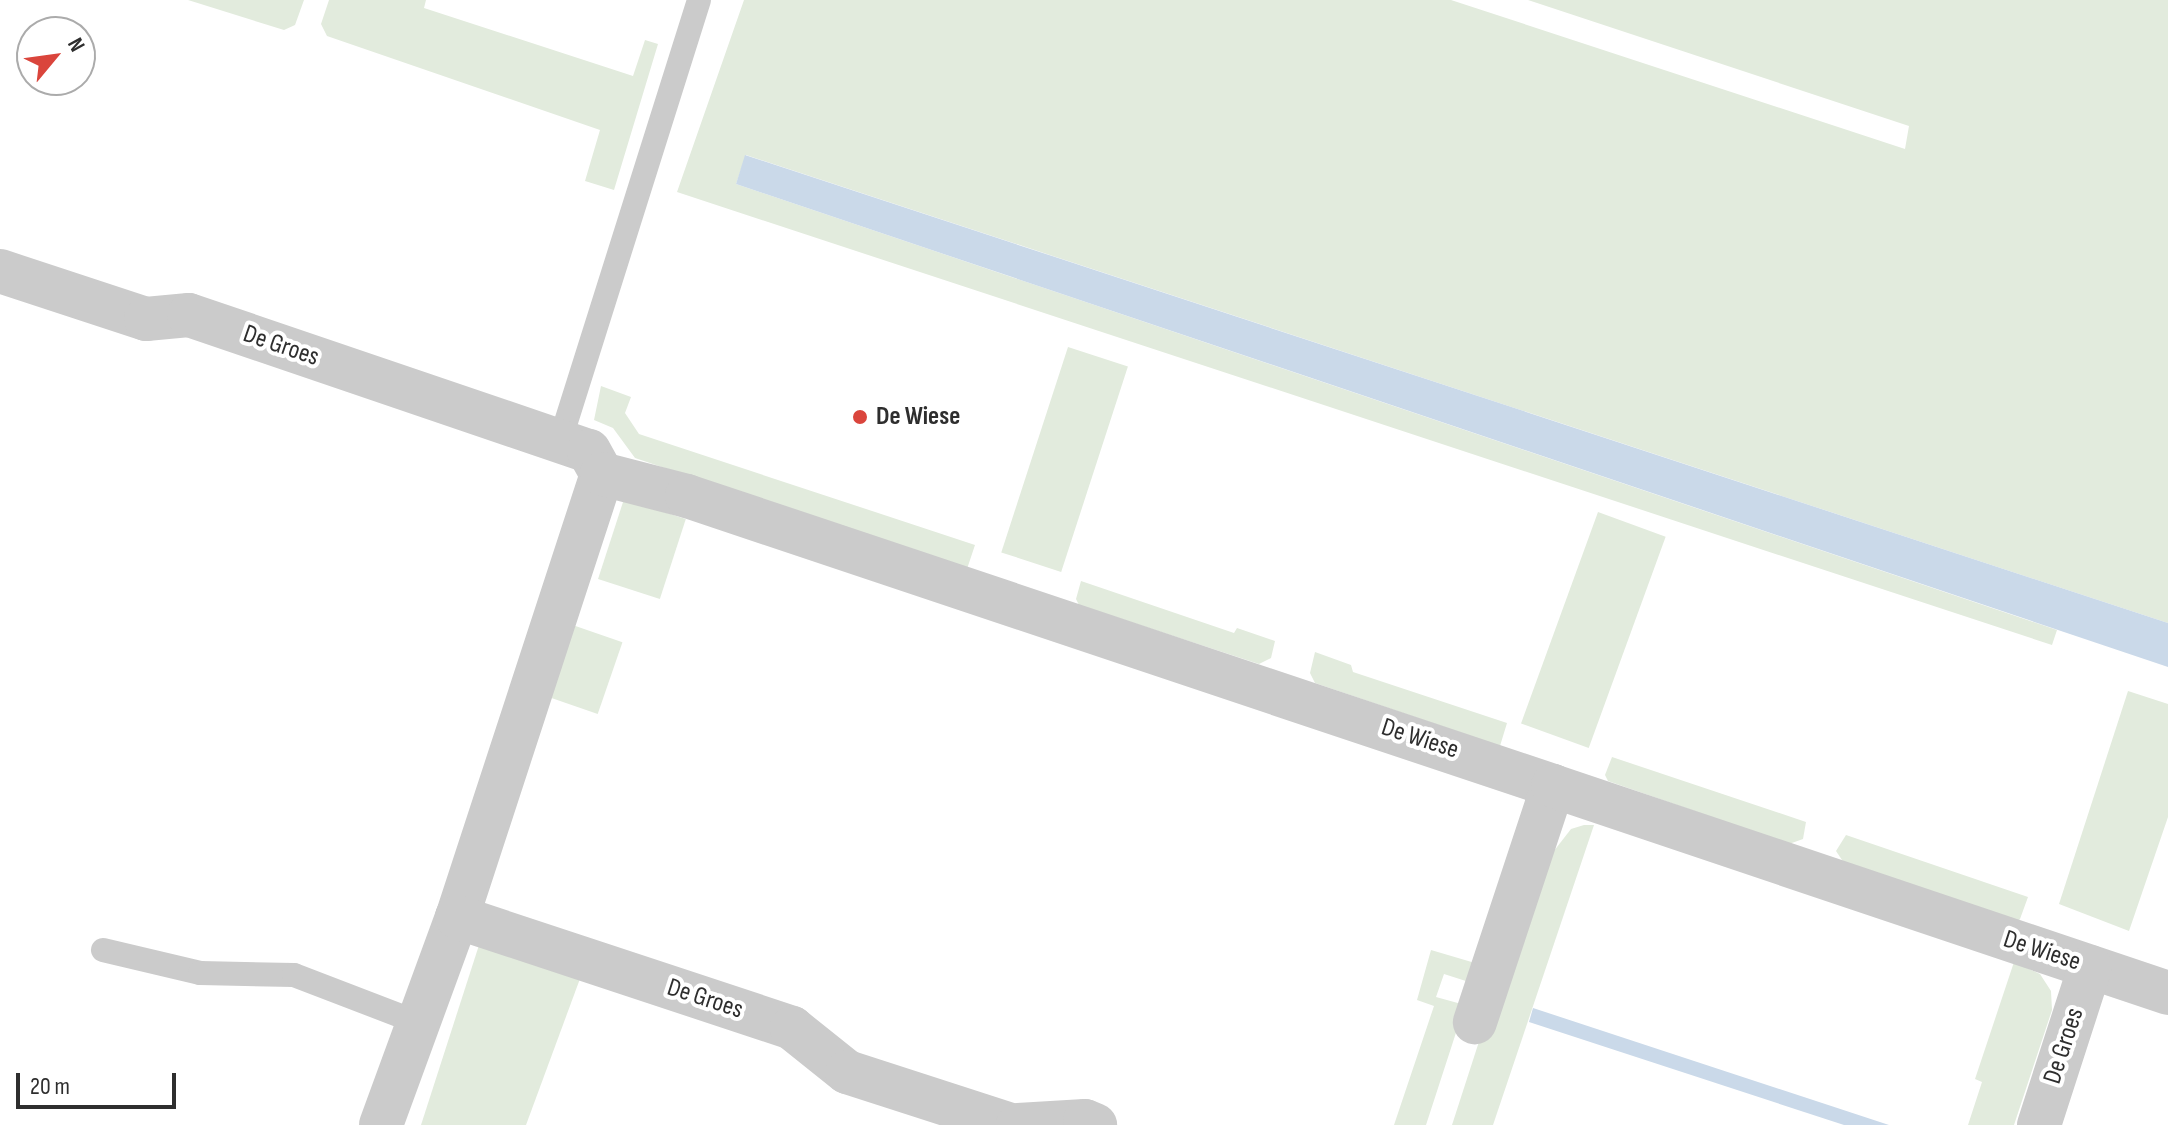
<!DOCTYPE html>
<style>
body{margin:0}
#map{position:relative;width:2168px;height:1125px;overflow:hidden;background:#fff;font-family:"Sofia Sans Condensed",sans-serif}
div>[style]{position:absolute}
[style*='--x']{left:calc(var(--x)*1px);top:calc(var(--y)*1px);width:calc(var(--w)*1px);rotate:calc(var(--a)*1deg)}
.green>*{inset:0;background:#e2ebdd;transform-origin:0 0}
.water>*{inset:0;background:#cad9e9}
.service>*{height:24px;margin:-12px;padding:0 12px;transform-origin:12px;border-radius:12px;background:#cbcbcb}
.minor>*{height:44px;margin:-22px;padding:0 22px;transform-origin:22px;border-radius:22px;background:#cbcbcb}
.dots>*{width:22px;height:22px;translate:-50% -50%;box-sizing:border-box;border:4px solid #fff;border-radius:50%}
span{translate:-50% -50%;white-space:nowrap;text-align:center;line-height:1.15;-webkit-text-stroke:8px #fff;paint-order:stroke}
.street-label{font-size:26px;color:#2e2e2e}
.poi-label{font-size:26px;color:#2e2e2e;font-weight:700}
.left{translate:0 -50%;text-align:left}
.north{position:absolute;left:16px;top:16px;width:80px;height:80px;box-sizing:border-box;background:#fff;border:2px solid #ababab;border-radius:50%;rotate:61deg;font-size:22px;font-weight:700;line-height:32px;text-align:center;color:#2e2e2e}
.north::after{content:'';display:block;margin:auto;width:28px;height:36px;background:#da453c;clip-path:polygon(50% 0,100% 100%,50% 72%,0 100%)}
.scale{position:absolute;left:16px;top:1073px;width:160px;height:36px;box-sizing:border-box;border:4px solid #2e2e2e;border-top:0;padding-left:10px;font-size:24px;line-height:28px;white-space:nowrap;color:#2e2e2e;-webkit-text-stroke:6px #fff;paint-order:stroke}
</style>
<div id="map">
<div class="green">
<i style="clip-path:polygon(188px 0,304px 0,295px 25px,284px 30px)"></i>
<i style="clip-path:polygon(329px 0,426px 0,424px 8px,633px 76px,645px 40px,658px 44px,614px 190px,585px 181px,600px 130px,327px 36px,321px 24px)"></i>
<i style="clip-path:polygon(744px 0,1451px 0,1905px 149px,1909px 126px,1528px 0,2168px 0,2168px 623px,746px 155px,736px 184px,2057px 630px,2052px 645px,677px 192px)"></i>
<i style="left:1068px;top:347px;width:63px;height:216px;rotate:18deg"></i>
<i style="clip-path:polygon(601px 386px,631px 397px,625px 413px,639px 434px,975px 545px,967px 569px,635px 458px,613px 428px,594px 420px)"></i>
<i style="left:624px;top:499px;width:65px;height:84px;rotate:18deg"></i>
<i style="left:1598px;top:512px;width:72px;height:225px;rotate:20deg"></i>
<i style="clip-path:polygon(1081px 581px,1234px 633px,1237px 628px,1275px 641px,1271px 658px,1259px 664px,1079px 605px,1076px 599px)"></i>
<i style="left:561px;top:621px;width:65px;height:76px;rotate:19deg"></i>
<i style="clip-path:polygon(1315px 652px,1351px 665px,1353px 672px,1507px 723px,1500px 746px,1315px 683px,1310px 673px)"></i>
<i style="clip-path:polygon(2128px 691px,2168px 704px,2168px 817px,2129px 931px,2059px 904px)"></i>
<i style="clip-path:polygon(1612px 757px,1806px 822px,1803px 839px,1789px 844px,1608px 781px,1605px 775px)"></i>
<i style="clip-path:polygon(1584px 825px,1594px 825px,1493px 1125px,1452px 1125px,1485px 1023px,1550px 856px,1571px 829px)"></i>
<i style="clip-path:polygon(1846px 835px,2028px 897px,2020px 919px,2017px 922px,1844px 863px,1836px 851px)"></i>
<i style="clip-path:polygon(480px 942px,581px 976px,526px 1125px,421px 1125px)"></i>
<i style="clip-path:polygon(1431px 950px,1475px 963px,1469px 982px,1444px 974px,1436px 997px,1465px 1005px,1426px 1125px,1394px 1125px,1434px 1006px,1417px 1000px)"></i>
<i style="clip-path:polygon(2014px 962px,2040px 974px,2051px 991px,2052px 1010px,2014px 1125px,1968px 1125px,1982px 1082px,1975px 1079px)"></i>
</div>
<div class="water">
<i style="clip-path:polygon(745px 155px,2168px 623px,2168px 667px,736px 184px)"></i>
<i style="clip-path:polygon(1533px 1008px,1889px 1125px,1844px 1125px,1529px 1022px)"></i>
</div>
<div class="service">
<i style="--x:560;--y:441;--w:462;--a:-72.5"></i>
<i style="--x:103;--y:950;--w:100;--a:13.3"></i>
<i style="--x:200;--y:973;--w:94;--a:1.2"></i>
<i style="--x:294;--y:975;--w:134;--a:21"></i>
</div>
<div class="minor">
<i style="--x:0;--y:271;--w:154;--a:18.2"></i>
<i style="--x:146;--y:319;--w:43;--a:-5.3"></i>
<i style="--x:189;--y:315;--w:422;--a:18.8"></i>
<i style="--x:589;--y:451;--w:26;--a:61"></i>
<i style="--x:602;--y:474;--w:466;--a:108.1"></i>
<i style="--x:457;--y:917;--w:221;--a:110.1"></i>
<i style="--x:602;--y:474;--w:88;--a:14.5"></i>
<i style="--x:687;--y:496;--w:913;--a:18.51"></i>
<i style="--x:1553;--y:786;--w:249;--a:108.3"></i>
<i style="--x:1553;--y:786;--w:649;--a:18.6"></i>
<i style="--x:457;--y:917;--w:353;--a:18.3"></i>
<i style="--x:792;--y:1028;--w:70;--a:38.7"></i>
<i style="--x:847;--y:1072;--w:172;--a:17.9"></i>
<i style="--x:1018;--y:1125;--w:67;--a:-3.4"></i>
<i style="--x:1085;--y:1121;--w:11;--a:22"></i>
<i style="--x:2039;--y:1125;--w:166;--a:-72.1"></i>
</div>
<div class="dots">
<i style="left:860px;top:417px;background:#da453c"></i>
</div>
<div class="street-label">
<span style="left:281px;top:346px;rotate:19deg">De Groes</span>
<span style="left:1420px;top:739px;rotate:18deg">De Wiese</span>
<span style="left:2042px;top:951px;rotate:18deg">De Wiese</span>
<span style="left:705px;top:999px;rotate:18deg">De Groes</span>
<span style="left:2064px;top:1046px;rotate:-72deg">De Groes</span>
</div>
<div class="poi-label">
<span class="left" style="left:876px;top:417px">De Wiese</span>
</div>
<div class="north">N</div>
<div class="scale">20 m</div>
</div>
